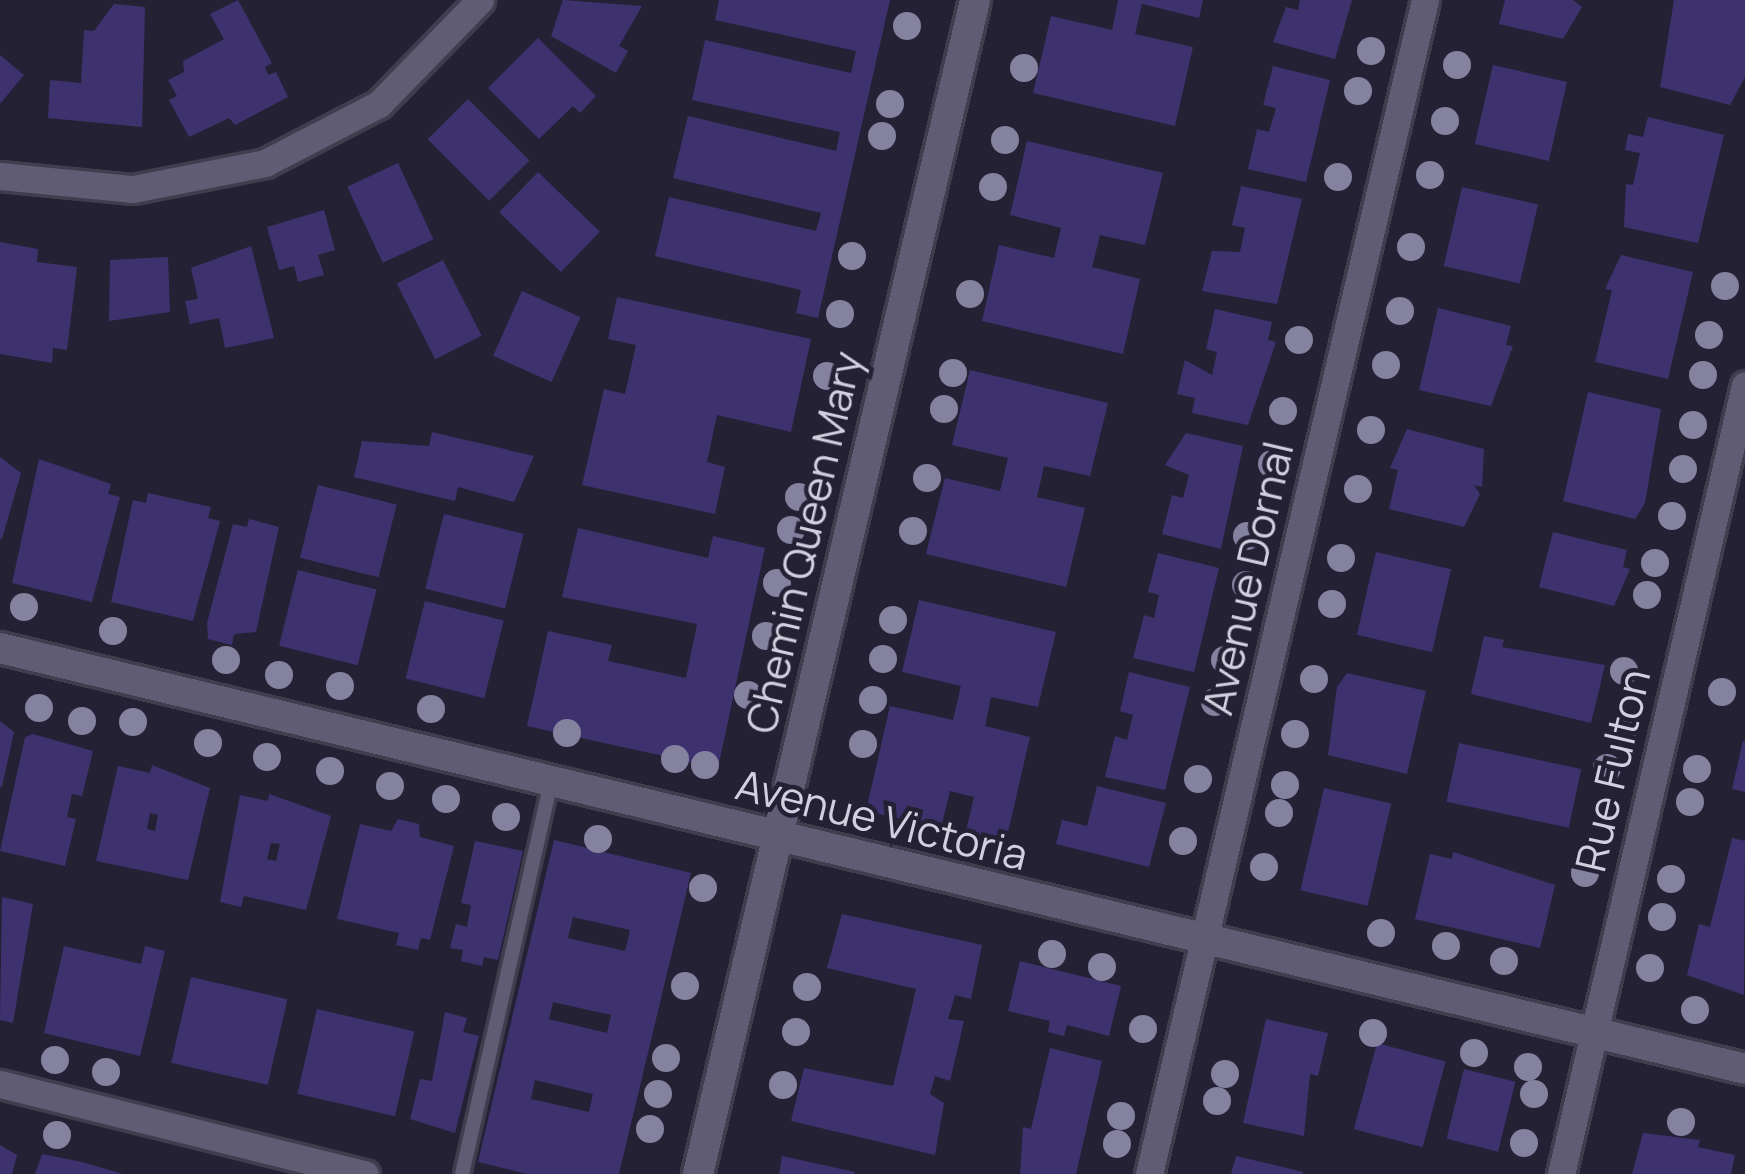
<!DOCTYPE html>
<style>
body{margin:0}
#map{position:relative;width:1745px;height:1174px;overflow:hidden;background:#242135;font-family:Manrope,sans-serif}
div>[style]{position:absolute}
[style*='--x']{left:calc(var(--x)*1px);top:calc(var(--y)*1px);width:calc(var(--w)*1px);rotate:calc(var(--a)*1deg)}
.building>*{inset:0;background:#3e326e;transform-origin:0 0}
.roads{filter:drop-shadow(3px 0 #403d4e) drop-shadow(-3px 0 #403d4e) drop-shadow(0 3px #403d4e) drop-shadow(0 -3px #403d4e)}
.lane>*{height:14px;margin:-7px;padding:0 7px;transform-origin:7px;border-radius:7px;background:#5f5c74}
.street>*{height:27px;margin:-13.5px;padding:0 13.5px;transform-origin:13.5px;border-radius:13.5px;background:#5f5c74}
.secondary>*{height:30px;margin:-15px;padding:0 15px;transform-origin:15px;border-radius:15px;background:#5f5c74}
.trees>*{width:28px;height:28px;margin:-14px;border-radius:50%;background:#8582a0}
span{translate:-50% -50%;white-space:nowrap;text-align:center;line-height:1.15;-webkit-text-stroke:9px #242135;paint-order:stroke}
.street-label{font-size:42px;color:#d1d0de}
</style>
<div id="map">
<div class="building">
<i style="clip-path:polygon(238px 0,272px 63px,265px 67px,268px 75px,276px 72px,288px 97px,235px 125px,229px 118px,189px 137px,169px 100px,177px 96px,168px 80px,184px 72px,183px 61px,224px 39px,210px 14px)"></i>
<i style="clip-path:polygon(563px 0,642px 6px,619px 46px,628px 51px,616px 73px,551px 36px)"></i>
<i style="clip-path:polygon(719px 0,890px 0,818px 318px,796px 313px,801px 290px,655px 256px,669px 197px,816px 231px,821px 213px,673px 178px,688px 116px,836px 151px,840px 132px,692px 100px,705px 40px,851px 73px,856px 51px,715px 20px)"></i>
<i style="clip-path:polygon(1118px 0,1203px 0,1199px 18px,1142px 4px,1135px 34px,1193px 47px,1175px 126px,1033px 93px,1051px 16px,1112px 30px)"></i>
<i style="clip-path:polygon(1300px 0,1352px 0,1335px 59px,1273px 42px,1286px 7px,1298px 10px)"></i>
<i style="clip-path:polygon(1505px 0,1573px 0,1582px 7px,1563px 39px,1499px 24px)"></i>
<i style="clip-path:polygon(1674px 0,1745px 0,1745px 77px,1730px 105px,1660px 87px)"></i>
<i style="clip-path:polygon(114px 4px,145px 7px,142px 127px,48px 118px,50px 80px,81px 83px,84px 30px,94px 31px)"></i>
<i style="clip-path:polygon(538px 38px,596px 96px,580px 113px,573px 106px,539px 139px,488px 88px)"></i>
<i style="clip-path:polygon(0 55px,24px 75px,0 104px)"></i>
<i style="left:1493px;top:65px;width:76px;height:81px;rotate:13deg"></i>
<i style="clip-path:polygon(1273px 66px,1330px 80px,1306px 182px,1248px 169px,1257px 129px,1269px 132px,1276px 108px,1263px 105px)"></i>
<i style="left:468px;top:99px;width:87px;height:57px;rotate:45deg"></i>
<i style="clip-path:polygon(1648px 117px,1724px 135px,1698px 243px,1624px 227px,1626px 184px,1633px 185px,1640px 153px,1625px 150px,1628px 134px,1643px 137px)"></i>
<i style="clip-path:polygon(1027px 141px,1163px 173px,1145px 245px,1100px 235px,1092px 267px,1140px 279px,1123px 354px,982px 321px,999px 245px,1054px 258px,1061px 228px,1010px 215px)"></i>
<i style="left:398px;top:163px;width:84px;height:56px;rotate:65deg"></i>
<i style="left:538px;top:172px;width:86px;height:56px;rotate:44deg"></i>
<i style="clip-path:polygon(1241px 186px,1302px 199px,1277px 304px,1202px 291px,1212px 251px,1240px 252px,1245px 228px,1232px 225px)"></i>
<i style="left:1462px;top:187px;width:78px;height:81px;rotate:13deg"></i>
<i style="clip-path:polygon(324px 210px,335px 250px,318px 255px,324px 275px,298px 282px,294px 266px,279px 270px,267px 227px)"></i>
<i style="clip-path:polygon(0 242px,38px 249px,37px 262px,77px 267px,67px 350px,53px 348px,52px 363px,0 354px)"></i>
<i style="clip-path:polygon(251px 246px,274px 338px,225px 348px,219px 318px,190px 324px,185px 301px,198px 299px,191px 268px)"></i>
<i style="clip-path:polygon(1621px 255px,1693px 272px,1668px 379px,1595px 362px,1612px 290px,1605px 289px)"></i>
<i style="clip-path:polygon(168px 257px,170px 312px,109px 321px,110px 260px)"></i>
<i style="left:443px;top:260px;width:85px;height:52px;rotate:63deg"></i>
<i style="left:522px;top:291px;width:64px;height:71px;rotate:24deg"></i>
<i style="clip-path:polygon(617px 297px,811px 339px,791px 432px,717px 415px,707px 462px,725px 467px,715px 514px,582px 485px,604px 389px,625px 394px,636px 345px,608px 339px)"></i>
<i style="clip-path:polygon(1438px 308px,1511px 326px,1506px 345px,1513px 346px,1491px 406px,1419px 390px)"></i>
<i style="clip-path:polygon(1215px 309px,1272px 322px,1268px 340px,1276px 342px,1248px 425px,1192px 413px,1195px 398px,1177px 394px,1185px 360px,1212px 375px,1217px 352px,1206px 349px)"></i>
<i style="clip-path:polygon(970px 370px,1108px 403px,1090px 476px,1044px 466px,1037px 497px,1085px 508px,1066px 587px,926px 554px,945px 478px,1000px 491px,1008px 458px,952px 445px)"></i>
<i style="clip-path:polygon(1588px 392px,1661px 409px,1645px 503px,1635px 519px,1563px 501px)"></i>
<i style="clip-path:polygon(1407px 429px,1484px 449px,1482px 487px,1474px 485px,1480px 494px,1464px 527px,1389px 509px,1398px 470px,1390px 468px)"></i>
<i style="clip-path:polygon(432px 432px,534px 456px,514px 502px,458px 487px,455px 501px,354px 477px,362px 441px,429px 446px)"></i>
<i style="clip-path:polygon(1186px 433px,1243px 446px,1221px 549px,1162px 534px,1172px 495px,1183px 498px,1189px 475px,1165px 465px)"></i>
<i style="clip-path:polygon(0 457px,21px 473px,2px 539px,0 539px)"></i>
<i style="clip-path:polygon(39px 459px,111px 484px,108px 494px,120px 497px,92px 602px,12px 583px)"></i>
<i style="left:318px;top:485px;width:81px;height:75px;rotate:14deg"></i>
<i style="clip-path:polygon(148px 493px,211px 507px,208px 518px,220px 521px,193px 621px,111px 602px,133px 500px,146px 503px)"></i>
<i style="left:444px;top:514px;width:82px;height:77px;rotate:14deg"></i>
<i style="clip-path:polygon(249px 519px,279px 527px,256px 632px,234px 634px,232px 645px,208px 639px,207px 623px,233px 524px,247px 527px)"></i>
<i style="clip-path:polygon(578px 528px,708px 558px,713px 536px,765px 548px,718px 768px,527px 726px,548px 631px,612px 645px,608px 661px,686px 678px,697px 624px,562px 597px)"></i>
<i style="clip-path:polygon(1553px 532px,1627px 550px,1623px 567px,1630px 569px,1614px 606px,1539px 587px)"></i>
<i style="left:1376px;top:552px;width:77px;height:85px;rotate:13deg"></i>
<i style="clip-path:polygon(1158px 553px,1219px 568px,1194px 672px,1133px 658px,1144px 615px,1154px 618px,1159px 595px,1148px 592px)"></i>
<i style="left:298px;top:570px;width:81px;height:78px;rotate:14deg"></i>
<i style="clip-path:polygon(919px 600px,1056px 632px,1038px 707px,991px 697px,985px 726px,1030px 737px,1006px 841px,966px 831px,974px 797px,950px 791px,941px 828px,866px 811px,890px 706px,953px 720px,961px 686px,902px 672px)"></i>
<i style="left:425px;top:601px;width:81px;height:80px;rotate:14deg"></i>
<i style="clip-path:polygon(1484px 636px,1504px 640px,1502px 647px,1605px 665px,1591px 723px,1471px 694px)"></i>
<i style="clip-path:polygon(1129px 672px,1190px 687px,1165px 790px,1105px 777px,1115px 736px,1127px 740px,1133px 715px,1120px 711px)"></i>
<i style="clip-path:polygon(1347px 673px,1426px 691px,1407px 774px,1328px 755px,1337px 687px)"></i>
<i style="clip-path:polygon(0 721px,14px 732px,2px 787px,0 787px)"></i>
<i style="clip-path:polygon(33px 734px,93px 751px,82px 796px,72px 794px,67px 817px,76px 819px,65px 866px,0 851px,25px 737px)"></i>
<i style="clip-path:polygon(1743px 741px,1745px 741px,1745px 792px,1732px 789px)"></i>
<i style="left:1459px;top:743px;width:125px;height:60px;rotate:12deg"></i>
<i style="clip-path:polygon(evenodd,152px 765px,210px 788px,188px 880px,96px 861px,118px 766px,150px 773px,152px 765px,150px 813px,158px 815px,155px 831px,147px 829px,150px 813px)"></i>
<i style="clip-path:polygon(1097px 786px,1166px 803px,1149px 867px,1056px 844px,1062px 820px,1087px 826px)"></i>
<i style="left:1324px;top:788px;width:69px;height:105px;rotate:13deg"></i>
<i style="clip-path:polygon(evenodd,269px 794px,331px 816px,306px 910px,244px 896px,241px 907px,220px 902px,240px 795px,268px 801px,269px 794px,271px 843px,280px 844px,276px 861px,267px 859px,271px 843px)"></i>
<i style="clip-path:polygon(398px 819px,419px 824px,420px 837px,454px 846px,430px 940px,421px 938px,418px 950px,396px 945px,399px 933px,337px 919px,360px 824px,391px 831px)"></i>
<i style="clip-path:polygon(1732px 838px,1745px 841px,1744px 995px,1687px 975px,1699px 924px,1710px 927px)"></i>
<i style="clip-path:polygon(evenodd,554px 840px,691px 873px,619px 1174px,527px 1174px,478px 1162px,554px 840px,573px 917px,630px 930px,625px 951px,568px 938px,573px 917px,554px 840px,553px 1002px,611px 1015px,607px 1033px,549px 1019px,553px 1002px,554px 840px,535px 1080px,593px 1094px,589px 1112px,531px 1099px,535px 1080px)"></i>
<i style="clip-path:polygon(475px 841px,523px 851px,498px 960px,484px 957px,482px 966px,461px 961px,463px 950px,450px 948px,456px 924px,467px 927px,471px 905px,461px 903px)"></i>
<i style="clip-path:polygon(1453px 852px,1555px 885px,1540px 948px,1415px 919px,1430px 854px,1452px 859px)"></i>
<i style="clip-path:polygon(2px 897px,33px 904px,13px 1023px,0 1020px)"></i>
<i style="clip-path:polygon(842px 914px,982px 945px,971px 999px,955px 995px,948px 1019px,964px 1021px,950px 1081px,935px 1076px,930px 1094px,944px 1103px,935px 1155px,791px 1121px,804px 1068px,893px 1086px,916px 989px,827px 968px)"></i>
<i style="clip-path:polygon(64px 946px,141px 964px,145px 946px,165px 951px,140px 1056px,44px 1033px)"></i>
<i style="clip-path:polygon(1020px 961px,1121px 986px,1109px 1036px,1067px 1025px,1064px 1036px,1048px 1032px,1050px 1021px,1008px 1011px)"></i>
<i style="left:191px;top:977px;width:99px;height:88px;rotate:13deg"></i>
<i style="left:317px;top:1009px;width:100px;height:87px;rotate:13deg"></i>
<i style="clip-path:polygon(445px 1012px,467px 1018px,463px 1032px,479px 1036px,455px 1133px,410px 1119px,420px 1079px,432px 1081px)"></i>
<i style="clip-path:polygon(1266px 1019px,1328px 1033px,1318px 1076px,1310px 1074px,1304px 1136px,1243px 1123px)"></i>
<i style="left:1377px;top:1043px;width:71px;height:89px;rotate:15deg"></i>
<i style="clip-path:polygon(1050px 1048px,1102px 1061px,1076px 1174px,1020px 1174px,1023px 1127px,1031px 1129px)"></i>
<i style="left:1464px;top:1069px;width:53px;height:72px;rotate:14deg"></i>
<i style="clip-path:polygon(1643px 1133px,1700px 1140px,1698px 1147px,1735px 1155px,1731px 1174px,1632px 1174px)"></i>
<i style="clip-path:polygon(0 1145px,17px 1155px,12px 1174px,0 1174px)"></i>
<i style="clip-path:polygon(42px 1154px,82px 1162px,123px 1174px,35px 1174px)"></i>
<i style="clip-path:polygon(782px 1156px,855px 1172px,854px 1174px,779px 1174px)"></i>
<i style="clip-path:polygon(1236px 1156px,1303px 1172px,1303px 1174px,1231px 1174px)"></i>
</div>
<div class="roads">
<div class="lane">
<i style="--x:462;--y:1174;--w:402;--a:-77.2"></i>
</div>
<div class="street">
<i style="--x:0;--y:176;--w:134;--a:5.6"></i>
<i style="--x:133;--y:189;--w:135;--a:-11.1"></i>
<i style="--x:265;--y:163;--w:128;--a:-27.4"></i>
<i style="--x:379;--y:104;--w:145;--a:-45.8"></i>
<i style="--x:0;--y:1084;--w:376;--a:13.9"></i>
<i style="--x:1149;--y:1174;--w:1206;--a:-76.77"></i>
<i style="--x:1561;--y:1174;--w:810;--a:-76.87"></i>
</div>
<div class="secondary">
<i style="--x:0;--y:648;--w:1795;--a:13.56"></i>
<i style="--x:698;--y:1174;--w:1206;--a:-76.72"></i>
</div>
</div>
<div class="trees">
<i style="left:907px;top:26px"></i>
<i style="left:1371px;top:51px"></i>
<i style="left:1457px;top:65px"></i>
<i style="left:1024px;top:68px"></i>
<i style="left:1358px;top:91px"></i>
<i style="left:890px;top:104px"></i>
<i style="left:1445px;top:121px"></i>
<i style="left:882px;top:136px"></i>
<i style="left:1005px;top:140px"></i>
<i style="left:1430px;top:175px"></i>
<i style="left:1338px;top:177px"></i>
<i style="left:993px;top:187px"></i>
<i style="left:1411px;top:247px"></i>
<i style="left:852px;top:256px"></i>
<i style="left:1725px;top:286px"></i>
<i style="left:970px;top:294px"></i>
<i style="left:1400px;top:311px"></i>
<i style="left:840px;top:314px"></i>
<i style="left:1709px;top:335px"></i>
<i style="left:1299px;top:340px"></i>
<i style="left:1386px;top:365px"></i>
<i style="left:953px;top:373px"></i>
<i style="left:1703px;top:375px"></i>
<i style="left:827px;top:376px"></i>
<i style="left:944px;top:409px"></i>
<i style="left:1283px;top:411px"></i>
<i style="left:1693px;top:425px"></i>
<i style="left:1371px;top:430px"></i>
<i style="left:1272px;top:464px"></i>
<i style="left:1683px;top:469px"></i>
<i style="left:927px;top:478px"></i>
<i style="left:1358px;top:489px"></i>
<i style="left:799px;top:497px"></i>
<i style="left:1672px;top:516px"></i>
<i style="left:791px;top:530px"></i>
<i style="left:913px;top:531px"></i>
<i style="left:1247px;top:536px"></i>
<i style="left:1341px;top:558px"></i>
<i style="left:1655px;top:563px"></i>
<i style="left:777px;top:583px"></i>
<i style="left:1246px;top:585px"></i>
<i style="left:1647px;top:595px"></i>
<i style="left:1332px;top:604px"></i>
<i style="left:24px;top:607px"></i>
<i style="left:893px;top:620px"></i>
<i style="left:113px;top:631px"></i>
<i style="left:766px;top:636px"></i>
<i style="left:883px;top:659px"></i>
<i style="left:226px;top:660px"></i>
<i style="left:1225px;top:660px"></i>
<i style="left:1624px;top:671px"></i>
<i style="left:279px;top:675px"></i>
<i style="left:1314px;top:679px"></i>
<i style="left:340px;top:686px"></i>
<i style="left:1722px;top:692px"></i>
<i style="left:748px;top:695px"></i>
<i style="left:873px;top:700px"></i>
<i style="left:1215px;top:702px"></i>
<i style="left:39px;top:708px"></i>
<i style="left:431px;top:709px"></i>
<i style="left:82px;top:721px"></i>
<i style="left:133px;top:722px"></i>
<i style="left:1622px;top:732px"></i>
<i style="left:567px;top:733px"></i>
<i style="left:1295px;top:734px"></i>
<i style="left:208px;top:743px"></i>
<i style="left:863px;top:744px"></i>
<i style="left:267px;top:757px"></i>
<i style="left:675px;top:759px"></i>
<i style="left:705px;top:765px"></i>
<i style="left:1607px;top:768px"></i>
<i style="left:1697px;top:769px"></i>
<i style="left:330px;top:771px"></i>
<i style="left:1198px;top:779px"></i>
<i style="left:1285px;top:785px"></i>
<i style="left:390px;top:786px"></i>
<i style="left:446px;top:799px"></i>
<i style="left:1690px;top:802px"></i>
<i style="left:1279px;top:813px"></i>
<i style="left:506px;top:817px"></i>
<i style="left:598px;top:839px"></i>
<i style="left:1183px;top:841px"></i>
<i style="left:1264px;top:867px"></i>
<i style="left:1585px;top:873px"></i>
<i style="left:1671px;top:879px"></i>
<i style="left:703px;top:888px"></i>
<i style="left:1662px;top:917px"></i>
<i style="left:1381px;top:933px"></i>
<i style="left:1446px;top:946px"></i>
<i style="left:1052px;top:954px"></i>
<i style="left:1504px;top:961px"></i>
<i style="left:1102px;top:967px"></i>
<i style="left:1650px;top:968px"></i>
<i style="left:685px;top:986px"></i>
<i style="left:807px;top:987px"></i>
<i style="left:1695px;top:1010px"></i>
<i style="left:1143px;top:1029px"></i>
<i style="left:796px;top:1032px"></i>
<i style="left:1373px;top:1033px"></i>
<i style="left:1474px;top:1053px"></i>
<i style="left:666px;top:1058px"></i>
<i style="left:55px;top:1060px"></i>
<i style="left:1528px;top:1067px"></i>
<i style="left:106px;top:1072px"></i>
<i style="left:1225px;top:1074px"></i>
<i style="left:783px;top:1085px"></i>
<i style="left:658px;top:1094px"></i>
<i style="left:1534px;top:1094px"></i>
<i style="left:1217px;top:1101px"></i>
<i style="left:1121px;top:1116px"></i>
<i style="left:1681px;top:1122px"></i>
<i style="left:650px;top:1129px"></i>
<i style="left:57px;top:1135px"></i>
<i style="left:1524px;top:1143px"></i>
<i style="left:1117px;top:1144px"></i>
</div>
<div class="street-label">
<span style="left:803px;top:542px;rotate:-77deg">Chemin Queen Mary</span>
<span style="left:1247px;top:578px;rotate:-77deg">Avenue Dornal</span>
<span style="left:1612px;top:770px;rotate:-77deg">Rue Fulton</span>
<span style="left:882px;top:819px;rotate:14deg">Avenue Victoria</span>
</div>
</div>
